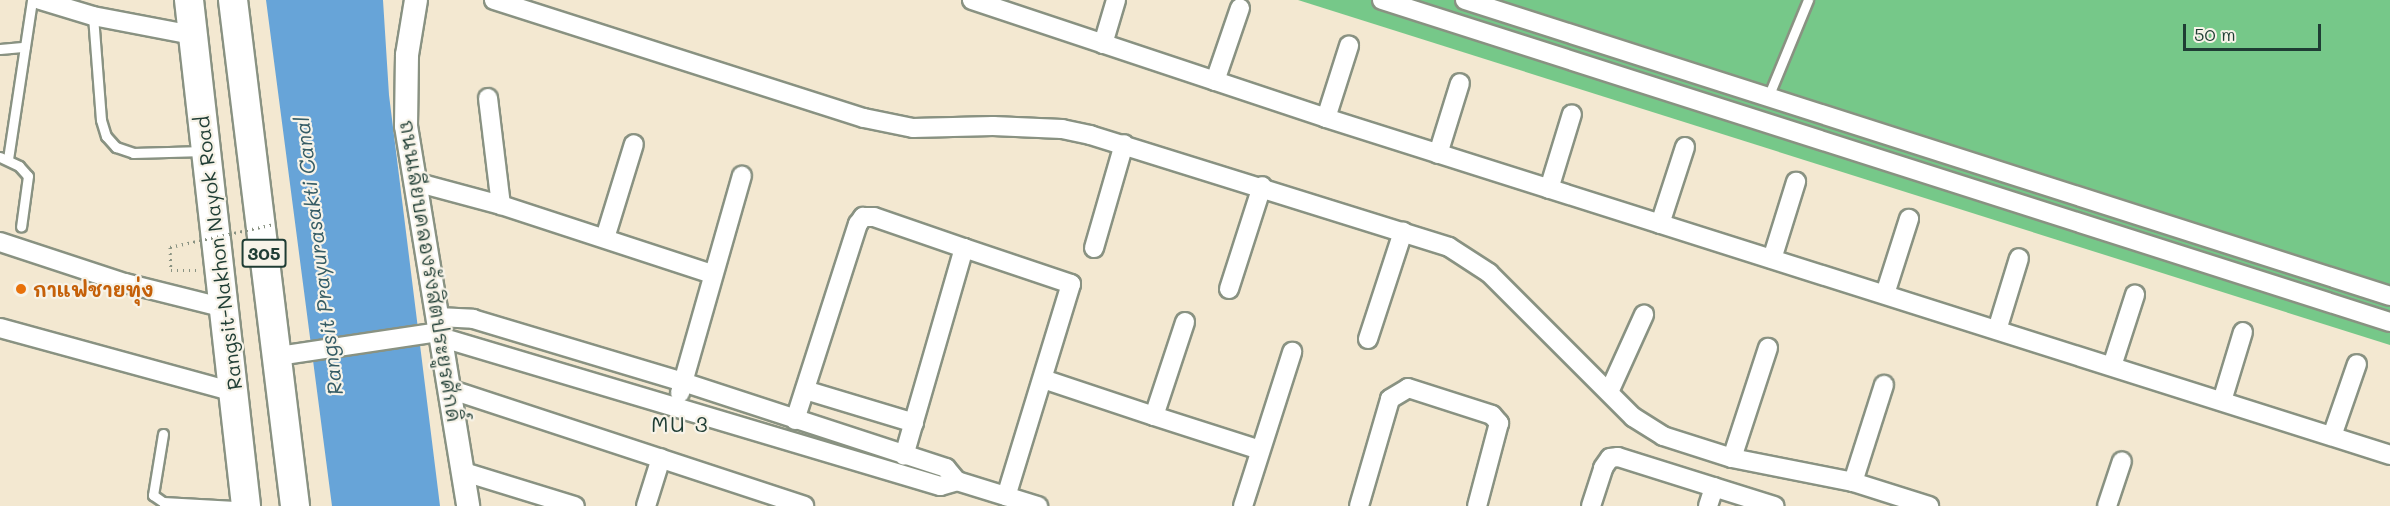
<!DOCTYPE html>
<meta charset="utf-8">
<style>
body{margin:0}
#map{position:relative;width:2390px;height:506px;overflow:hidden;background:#f3e8d1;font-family:Mali,"Playpen Sans Thai",sans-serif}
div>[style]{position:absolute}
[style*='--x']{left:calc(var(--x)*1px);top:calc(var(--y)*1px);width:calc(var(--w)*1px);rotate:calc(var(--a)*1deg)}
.green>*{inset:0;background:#76c889}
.water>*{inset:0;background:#67a4d8}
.path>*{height:3px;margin-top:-1.5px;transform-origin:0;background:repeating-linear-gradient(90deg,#899282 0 1.5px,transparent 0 6px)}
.roads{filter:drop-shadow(2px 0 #899282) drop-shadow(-2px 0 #899282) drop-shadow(0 2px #899282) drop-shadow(0 -2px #899282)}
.service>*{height:9px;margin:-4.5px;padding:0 4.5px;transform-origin:4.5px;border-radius:4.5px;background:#fff}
.minor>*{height:18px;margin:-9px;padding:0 9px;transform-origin:9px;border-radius:9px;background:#fff}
.tertiary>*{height:22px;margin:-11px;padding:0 11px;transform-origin:11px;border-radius:11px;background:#fff}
.primary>*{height:28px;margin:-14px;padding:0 14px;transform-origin:14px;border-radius:14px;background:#fff}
.path-bridge>*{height:3px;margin-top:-1.5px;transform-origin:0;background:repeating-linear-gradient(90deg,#899282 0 1.5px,transparent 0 6px)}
.dots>*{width:16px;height:16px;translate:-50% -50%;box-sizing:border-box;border:3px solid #f7f3e8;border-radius:50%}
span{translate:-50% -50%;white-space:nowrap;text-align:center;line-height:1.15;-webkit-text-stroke:4.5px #f7f3e8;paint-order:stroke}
.shield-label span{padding:2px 4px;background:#f7f3e8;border:2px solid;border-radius:4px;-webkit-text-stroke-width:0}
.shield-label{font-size:18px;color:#1f3d34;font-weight:700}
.street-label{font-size:20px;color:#1f3d34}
.food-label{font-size:20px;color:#c56008;font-weight:700}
.left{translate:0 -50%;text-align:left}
.water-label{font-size:21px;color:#355c65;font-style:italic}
.quarter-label{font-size:22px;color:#1f3d34;letter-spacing:1.5px}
.scale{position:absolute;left:2183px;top:24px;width:138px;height:27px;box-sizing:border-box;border:3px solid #1f3d34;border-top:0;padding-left:8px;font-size:18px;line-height:21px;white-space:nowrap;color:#1f3d34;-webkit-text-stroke:4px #f7f3e8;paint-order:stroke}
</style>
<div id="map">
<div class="green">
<i style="clip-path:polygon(1298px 0,2390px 0,2390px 345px)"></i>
</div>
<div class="water">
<i style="clip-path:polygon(266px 0,383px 0,389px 95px,440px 506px,332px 506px)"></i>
</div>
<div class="path">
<i style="--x:170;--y:247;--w:23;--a:88"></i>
<i style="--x:171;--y:270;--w:27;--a:0"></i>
</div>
<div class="roads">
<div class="service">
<i style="--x:93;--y:16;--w:104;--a:85.6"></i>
<i style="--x:101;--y:120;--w:17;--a:73"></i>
<i style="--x:106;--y:136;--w:15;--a:48"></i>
<i style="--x:116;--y:147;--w:18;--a:19"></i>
<i style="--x:133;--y:153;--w:71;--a:-1.6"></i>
<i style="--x:0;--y:49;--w:25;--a:-5"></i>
<i style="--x:1768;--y:97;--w:105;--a:-67.6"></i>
<i style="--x:0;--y:157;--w:21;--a:25"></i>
<i style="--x:19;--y:166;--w:13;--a:48"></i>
<i style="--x:28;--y:176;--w:51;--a:97.8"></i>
<i style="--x:8;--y:159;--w:161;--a:-81.4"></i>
<i style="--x:163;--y:434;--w:62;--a:99.3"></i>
<i style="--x:153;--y:495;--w:12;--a:35"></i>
<i style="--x:163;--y:502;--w:72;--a:3.2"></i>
</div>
<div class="minor">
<i style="--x:40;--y:0;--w:55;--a:16.8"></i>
<i style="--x:93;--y:16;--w:102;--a:10.8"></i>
<i style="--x:494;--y:0;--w:388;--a:17.7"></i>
<i style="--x:864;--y:118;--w:50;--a:11.5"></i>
<i style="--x:913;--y:128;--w:80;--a:-1.4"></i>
<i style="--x:993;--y:126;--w:69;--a:2.5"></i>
<i style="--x:1062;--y:129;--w:29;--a:12"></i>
<i style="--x:1090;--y:135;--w:376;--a:17.3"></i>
<i style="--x:1449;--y:247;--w:48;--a:33"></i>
<i style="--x:1489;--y:273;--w:204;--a:45"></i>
<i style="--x:1633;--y:417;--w:36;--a:32"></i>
<i style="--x:1663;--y:436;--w:72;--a:17.7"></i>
<i style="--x:1732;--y:458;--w:123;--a:11.2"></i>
<i style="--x:1853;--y:482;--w:80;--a:17.5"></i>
<i style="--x:972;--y:0;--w:373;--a:18.4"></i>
<i style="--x:1326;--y:118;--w:1116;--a:17.57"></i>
<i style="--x:1382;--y:0;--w:1058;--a:17.72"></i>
<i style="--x:1465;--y:0;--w:971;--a:17.74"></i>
<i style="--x:1103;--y:44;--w:46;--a:-73.5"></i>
<i style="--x:1215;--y:81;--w:77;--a:-71.1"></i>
<i style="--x:488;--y:98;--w:108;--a:83.1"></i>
<i style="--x:501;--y:205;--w:222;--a:18.1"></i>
<i style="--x:1326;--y:118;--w:76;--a:-72.3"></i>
<i style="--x:1438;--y:154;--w:74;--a:-72.8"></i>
<i style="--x:415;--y:182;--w:89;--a:15"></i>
<i style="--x:1549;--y:189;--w:78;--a:-73"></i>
<i style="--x:1660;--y:224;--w:81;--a:-72"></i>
<i style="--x:605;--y:238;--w:98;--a:-72.9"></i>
<i style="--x:0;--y:242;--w:132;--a:18.2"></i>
<i style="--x:125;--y:283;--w:103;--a:14"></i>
<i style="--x:964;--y:248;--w:113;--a:18.6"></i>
<i style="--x:1071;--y:284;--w:222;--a:107"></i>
<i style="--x:1094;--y:248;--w:108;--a:-73.9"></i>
<i style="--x:1772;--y:259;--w:81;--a:-72.7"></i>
<i style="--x:1229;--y:289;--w:108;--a:-72.2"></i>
<i style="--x:1885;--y:294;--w:79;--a:-72.3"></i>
<i style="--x:438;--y:317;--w:35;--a:3"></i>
<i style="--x:473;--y:319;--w:219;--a:16.7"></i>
<i style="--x:683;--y:382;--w:277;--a:18.1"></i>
<i style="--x:946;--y:468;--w:17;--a:50"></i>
<i style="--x:957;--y:481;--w:85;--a:17.2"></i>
<i style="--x:0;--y:328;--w:243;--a:15.3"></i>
<i style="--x:1997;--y:330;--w:75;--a:-73"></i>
<i style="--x:440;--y:337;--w:522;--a:16.59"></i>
<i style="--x:940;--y:486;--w:18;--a:-16"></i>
<i style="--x:1368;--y:339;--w:113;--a:-71.9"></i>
<i style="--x:278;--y:356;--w:163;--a:-8.5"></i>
<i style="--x:2112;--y:366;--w:75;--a:-72.1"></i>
<i style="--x:1043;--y:379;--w:117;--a:18.4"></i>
<i style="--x:1154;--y:416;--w:99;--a:-71.7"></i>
<i style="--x:449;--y:389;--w:374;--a:18.2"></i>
<i style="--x:805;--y:390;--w:114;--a:16.8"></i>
<i style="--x:1609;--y:392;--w:85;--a:-65.6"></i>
<i style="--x:680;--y:393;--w:226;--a:-74.1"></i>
<i style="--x:2222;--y:401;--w:72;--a:-73.1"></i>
<i style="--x:1154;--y:416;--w:111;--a:17.8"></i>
<i style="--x:795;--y:420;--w:206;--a:-72.2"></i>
<i style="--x:858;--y:224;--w:9;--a:-54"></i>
<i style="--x:863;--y:217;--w:11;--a:0"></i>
<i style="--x:874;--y:217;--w:95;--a:19"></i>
<i style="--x:964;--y:248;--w:216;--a:106.1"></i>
<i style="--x:2332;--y:436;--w:76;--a:-70.9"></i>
<i style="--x:1732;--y:458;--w:116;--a:-71.9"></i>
<i style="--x:461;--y:471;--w:119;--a:17.1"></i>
<i style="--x:1853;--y:482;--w:102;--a:-72.3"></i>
<i style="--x:646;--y:506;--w:50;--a:-72.6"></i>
<i style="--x:1243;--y:506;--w:162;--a:-72.3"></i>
<i style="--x:1359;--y:506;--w:111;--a:-73.8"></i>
<i style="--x:1390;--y:399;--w:21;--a:-31"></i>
<i style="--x:1408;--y:388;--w:88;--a:17.8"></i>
<i style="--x:1492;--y:415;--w:11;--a:49"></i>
<i style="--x:1499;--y:423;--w:86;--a:104.8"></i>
<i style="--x:1591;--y:506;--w:40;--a:-72"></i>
<i style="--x:1603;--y:468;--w:12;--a:-55"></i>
<i style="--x:1610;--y:458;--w:8;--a:-7"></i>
<i style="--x:1618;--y:457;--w:164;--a:17.4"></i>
<i style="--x:1708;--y:506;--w:20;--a:-72"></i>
<i style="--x:2107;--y:506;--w:47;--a:-71.6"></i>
</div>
<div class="tertiary">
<i style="--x:416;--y:0;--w:56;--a:99.3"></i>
<i style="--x:407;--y:55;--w:71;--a:90.8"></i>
<i style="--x:406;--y:126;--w:385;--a:80.7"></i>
</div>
<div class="primary">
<i style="--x:189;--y:0;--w:509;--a:83.57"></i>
<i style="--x:233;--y:0;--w:510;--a:83.01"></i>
</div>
</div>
<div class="path-bridge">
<i style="--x:170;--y:247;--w:107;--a:-12.4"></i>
</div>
<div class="dots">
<i style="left:21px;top:289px;background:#e8710a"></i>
</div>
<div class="shield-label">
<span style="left:264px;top:253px">305</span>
</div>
<div class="street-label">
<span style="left:218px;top:253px;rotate:-97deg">Rangsit-Nakhon Nayok Road</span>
<span style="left:431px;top:271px;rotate:81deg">ถนนเลียบคลองรังสิตประยูรศักดิ์</span>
</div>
<div class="food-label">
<span class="left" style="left:33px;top:289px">กาแฟชายทุ่ง</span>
</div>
<div class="water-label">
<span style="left:318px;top:256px;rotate:-97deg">Rangsit Prayurasakti Canal</span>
</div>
<div class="quarter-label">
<span style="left:680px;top:424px">MU 3</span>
</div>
<div class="scale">50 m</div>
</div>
